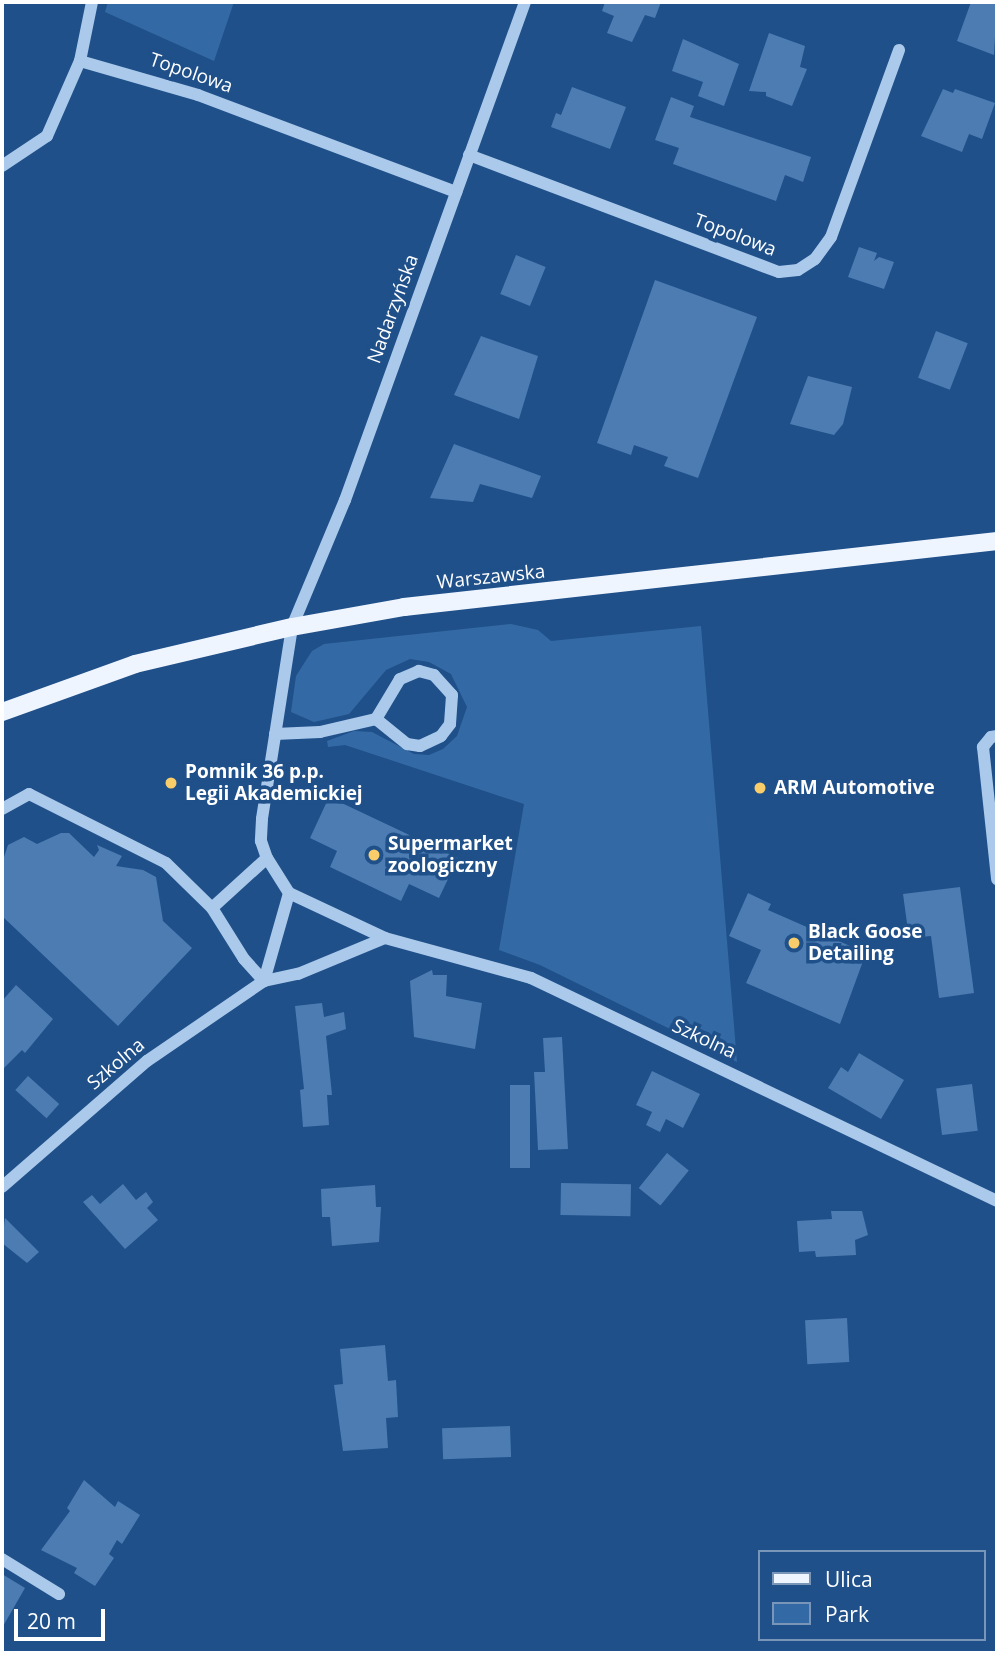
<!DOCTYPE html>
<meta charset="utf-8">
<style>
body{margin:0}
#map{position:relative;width:999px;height:1655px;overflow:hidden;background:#1f5089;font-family:"Open Sans",sans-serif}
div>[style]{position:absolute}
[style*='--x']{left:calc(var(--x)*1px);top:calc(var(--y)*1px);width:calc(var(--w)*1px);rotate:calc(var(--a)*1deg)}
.green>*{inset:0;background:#336aa6}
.building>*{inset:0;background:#4c7cb2;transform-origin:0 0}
.minor>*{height:12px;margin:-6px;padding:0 6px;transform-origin:6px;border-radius:6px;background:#aac9eb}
.major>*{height:18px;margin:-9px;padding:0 9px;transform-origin:9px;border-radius:9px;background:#eff5fe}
.dots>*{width:19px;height:19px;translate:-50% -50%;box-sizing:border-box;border:4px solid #1f5089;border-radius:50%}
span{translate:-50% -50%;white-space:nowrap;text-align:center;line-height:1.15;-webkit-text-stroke:7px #1f5089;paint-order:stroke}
.street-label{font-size:19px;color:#fff}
.poi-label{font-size:19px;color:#fff;font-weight:700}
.left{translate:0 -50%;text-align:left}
.frame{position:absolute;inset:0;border:4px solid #fff;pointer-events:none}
.legend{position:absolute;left:758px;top:1550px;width:228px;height:91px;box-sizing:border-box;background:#1f5089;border:2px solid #7996b8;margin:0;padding:9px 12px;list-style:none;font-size:21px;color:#fff}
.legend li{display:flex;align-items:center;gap:14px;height:35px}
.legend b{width:35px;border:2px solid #7996b8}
.scale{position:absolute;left:14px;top:1609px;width:91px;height:32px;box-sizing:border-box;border:4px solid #fff;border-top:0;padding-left:9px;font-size:21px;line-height:24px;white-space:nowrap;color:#fff;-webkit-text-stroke:5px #1f5089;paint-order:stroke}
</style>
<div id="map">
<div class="green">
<i style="clip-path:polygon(108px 2px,234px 2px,214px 61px,105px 12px)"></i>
<i style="clip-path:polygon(511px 624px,538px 630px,551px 641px,701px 626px,737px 1062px,540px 965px,499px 950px,524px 804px,345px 745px,328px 747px,327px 741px,354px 731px,372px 732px,414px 754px,429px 755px,443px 749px,457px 736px,467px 707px,451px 674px,429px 662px,410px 659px,386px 670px,349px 714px,314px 722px,291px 712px,296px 676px,312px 651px,324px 644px)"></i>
</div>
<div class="building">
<i style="clip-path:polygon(605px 2px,661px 2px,655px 18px,645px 15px,632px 42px,607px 33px,614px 16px,602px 11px)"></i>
<i style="clip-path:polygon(971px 2px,997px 2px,994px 55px,957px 41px)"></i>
<i style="clip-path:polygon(769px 33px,805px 46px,800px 67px,807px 69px,792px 106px,766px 96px,766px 92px,749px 91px)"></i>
<i style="clip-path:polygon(683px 39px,739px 64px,724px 106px,698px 96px,703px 82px,672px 71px)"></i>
<i style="clip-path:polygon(572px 87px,626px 107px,610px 149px,551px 127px,556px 113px,561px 115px)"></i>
<i style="clip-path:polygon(943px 89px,953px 93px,955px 89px,995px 103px,982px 139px,969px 134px,962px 152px,921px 136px)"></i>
<i style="clip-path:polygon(671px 97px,694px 106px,690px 117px,811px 157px,803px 182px,785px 175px,776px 201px,673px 164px,679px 148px,655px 140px)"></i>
<i style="clip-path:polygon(859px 247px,877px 253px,874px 261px,879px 257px,894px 262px,884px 289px,848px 277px)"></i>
<i style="left:516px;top:255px;width:32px;height:42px;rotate:22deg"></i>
<i style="clip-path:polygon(655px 280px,757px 317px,698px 478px,664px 466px,668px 457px,634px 445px,631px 455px,597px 443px)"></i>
<i style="left:936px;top:331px;width:34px;height:50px;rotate:21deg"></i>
<i style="clip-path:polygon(481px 336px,538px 356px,519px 419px,454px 395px)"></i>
<i style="clip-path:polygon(808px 376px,852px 387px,843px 424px,834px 435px,790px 424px)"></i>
<i style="clip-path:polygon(454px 444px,541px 476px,532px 498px,480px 484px,473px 502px,430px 498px)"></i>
<i style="clip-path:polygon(329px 797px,458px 858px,439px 898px,409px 884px,401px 901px,330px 867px,337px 851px,310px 838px)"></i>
<i style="clip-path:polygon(61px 833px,69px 833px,94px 857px,99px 850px,97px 845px,122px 856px,116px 866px,143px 870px,156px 877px,163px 921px,192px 948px,118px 1026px,2px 916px,2px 863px,8px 845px,24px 837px,37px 844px)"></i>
<i style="clip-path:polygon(960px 887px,974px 993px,939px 998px,931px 936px,909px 938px,903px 894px)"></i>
<i style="clip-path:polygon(748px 893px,771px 904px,768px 910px,866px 953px,840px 1024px,746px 983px,761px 950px,729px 936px)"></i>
<i style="clip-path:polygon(432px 970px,433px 975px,447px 975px,446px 996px,482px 1003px,475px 1049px,414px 1037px,410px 981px)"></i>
<i style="clip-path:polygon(16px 985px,53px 1019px,25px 1053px,22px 1050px,4px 1068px,2px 1001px)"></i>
<i style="clip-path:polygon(322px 1003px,324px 1017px,344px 1012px,346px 1029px,326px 1036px,332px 1095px,327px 1095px,329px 1125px,303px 1127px,300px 1090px,304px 1089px,295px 1006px)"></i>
<i style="clip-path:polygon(562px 1037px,568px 1149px,538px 1150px,534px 1072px,545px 1072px,543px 1038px)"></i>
<i style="clip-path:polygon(859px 1053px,904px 1080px,881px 1119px,828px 1088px,841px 1067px,848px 1072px)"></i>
<i style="clip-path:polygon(652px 1071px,700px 1094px,683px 1128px,666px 1119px,660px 1132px,646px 1125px,652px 1112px,636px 1105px)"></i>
<i style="left:28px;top:1076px;width:42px;height:19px;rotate:42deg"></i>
<i style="left:972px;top:1084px;width:47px;height:36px;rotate:83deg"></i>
<i style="left:510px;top:1085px;width:20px;height:83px"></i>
<i style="left:667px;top:1153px;width:28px;height:45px;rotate:39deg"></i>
<i style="left:561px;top:1183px;width:70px;height:32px;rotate:1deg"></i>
<i style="clip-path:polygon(123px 1184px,136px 1200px,146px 1192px,153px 1202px,147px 1208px,158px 1220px,125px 1249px,83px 1202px,92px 1195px,100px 1204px)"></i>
<i style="clip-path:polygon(375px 1185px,376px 1207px,381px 1207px,379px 1242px,332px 1246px,330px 1217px,322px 1217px,321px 1189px)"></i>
<i style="clip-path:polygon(831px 1211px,862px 1211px,868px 1235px,855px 1240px,856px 1255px,816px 1257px,815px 1251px,799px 1252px,797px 1221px,832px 1219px)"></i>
<i style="clip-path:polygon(5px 1218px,39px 1252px,27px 1263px,2px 1243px)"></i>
<i style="left:847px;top:1318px;width:44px;height:42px;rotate:87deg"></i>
<i style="clip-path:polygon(385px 1345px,388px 1381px,396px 1380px,398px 1417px,386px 1418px,388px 1448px,343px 1451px,334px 1385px,343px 1384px,340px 1349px)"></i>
<i style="left:510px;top:1426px;width:31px;height:68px;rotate:88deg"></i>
<i style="clip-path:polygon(84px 1480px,115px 1507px,118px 1501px,140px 1515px,122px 1544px,117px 1540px,109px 1554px,114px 1558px,95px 1586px,74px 1573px,77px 1568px,41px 1550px,70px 1511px,67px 1508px)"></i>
<i style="clip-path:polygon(2px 1574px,25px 1588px,2px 1628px)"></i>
</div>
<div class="minor">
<i style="--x:525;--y:2;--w:530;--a:109.87"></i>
<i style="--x:345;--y:500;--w:138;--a:112.7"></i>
<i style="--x:292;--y:627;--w:194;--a:98.9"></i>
<i style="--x:262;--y:819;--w:22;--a:93"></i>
<i style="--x:261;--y:841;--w:18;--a:71"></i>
<i style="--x:267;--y:858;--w:41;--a:57.8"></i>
<i style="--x:289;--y:893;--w:106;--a:25.1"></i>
<i style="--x:385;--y:938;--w:151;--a:15.3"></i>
<i style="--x:531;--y:978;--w:517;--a:25.57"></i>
<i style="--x:80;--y:61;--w:123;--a:16.1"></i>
<i style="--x:198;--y:95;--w:276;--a:20.6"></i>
<i style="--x:469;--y:155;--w:331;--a:20.7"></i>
<i style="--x:779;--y:272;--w:19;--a:-6"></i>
<i style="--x:798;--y:270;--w:20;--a:-33"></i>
<i style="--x:815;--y:259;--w:27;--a:-54"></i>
<i style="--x:831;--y:237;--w:199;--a:-70"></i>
<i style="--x:2;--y:166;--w:54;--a:-33.7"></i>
<i style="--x:47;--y:136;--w:82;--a:-66.3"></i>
<i style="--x:80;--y:61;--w:60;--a:-78.5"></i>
<i style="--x:275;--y:734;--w:45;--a:-2.5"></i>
<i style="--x:320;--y:732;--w:57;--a:-13.1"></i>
<i style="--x:376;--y:719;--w:40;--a:39"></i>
<i style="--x:407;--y:744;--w:13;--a:9"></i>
<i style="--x:420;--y:746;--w:23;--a:-25"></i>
<i style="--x:441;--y:736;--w:15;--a:-53"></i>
<i style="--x:450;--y:724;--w:29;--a:-86"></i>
<i style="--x:452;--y:695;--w:27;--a:-132"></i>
<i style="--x:434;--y:675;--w:16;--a:-165"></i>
<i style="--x:419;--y:671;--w:21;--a:157"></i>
<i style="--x:400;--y:679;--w:47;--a:121"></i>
<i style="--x:997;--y:736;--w:6;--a:171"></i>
<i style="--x:991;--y:737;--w:13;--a:129"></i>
<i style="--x:983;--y:747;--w:133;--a:83.9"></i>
<i style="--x:2;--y:809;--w:31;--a:-29"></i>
<i style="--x:29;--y:794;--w:153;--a:26.7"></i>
<i style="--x:166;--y:863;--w:64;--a:44.4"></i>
<i style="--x:212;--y:908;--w:74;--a:-42.3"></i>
<i style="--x:212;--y:908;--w:60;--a:57.9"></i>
<i style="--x:244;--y:959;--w:30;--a:48"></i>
<i style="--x:264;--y:981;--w:35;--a:-12"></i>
<i style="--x:298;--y:974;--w:94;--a:-22.5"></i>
<i style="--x:2;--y:1187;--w:192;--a:-41"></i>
<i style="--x:147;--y:1061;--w:142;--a:-34.4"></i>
<i style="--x:264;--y:981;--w:91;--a:-74.1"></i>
<i style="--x:2;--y:1559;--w:67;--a:31.6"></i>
</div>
<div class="major">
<i style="--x:2;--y:712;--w:141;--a:-19.8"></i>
<i style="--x:135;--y:664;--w:161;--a:-13.3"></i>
<i style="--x:292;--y:627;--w:114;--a:-10.1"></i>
<i style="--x:404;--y:607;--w:597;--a:-6.35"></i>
</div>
<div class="dots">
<i style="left:171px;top:783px;background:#f9cd6a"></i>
<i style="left:760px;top:788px;background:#f9cd6a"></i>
<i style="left:374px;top:855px;background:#f9cd6a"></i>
<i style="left:794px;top:943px;background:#f9cd6a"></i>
</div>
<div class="street-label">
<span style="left:191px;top:73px;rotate:19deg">Topolowa</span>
<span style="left:735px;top:235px;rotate:21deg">Topolowa</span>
<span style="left:393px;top:309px;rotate:-70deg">Nadarzyńska</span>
<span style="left:491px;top:577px;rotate:-6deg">Warszawska</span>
<span style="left:704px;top:1039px;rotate:25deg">Szkolna</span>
<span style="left:116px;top:1064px;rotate:-40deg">Szkolna</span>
</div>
<div class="poi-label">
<span class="left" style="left:185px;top:783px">Pomnik 36 p.p.<br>Legii Akademickiej</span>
<span class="left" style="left:774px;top:788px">ARM Automotive</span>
<span class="left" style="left:388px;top:855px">Supermarket<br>zoologiczny</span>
<span class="left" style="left:808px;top:943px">Black Goose<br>Detailing</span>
</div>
<div class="frame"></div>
<ul class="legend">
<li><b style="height:9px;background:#eff5fe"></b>Ulica</li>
<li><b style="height:19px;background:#336aa6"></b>Park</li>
</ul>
<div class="scale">20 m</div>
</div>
